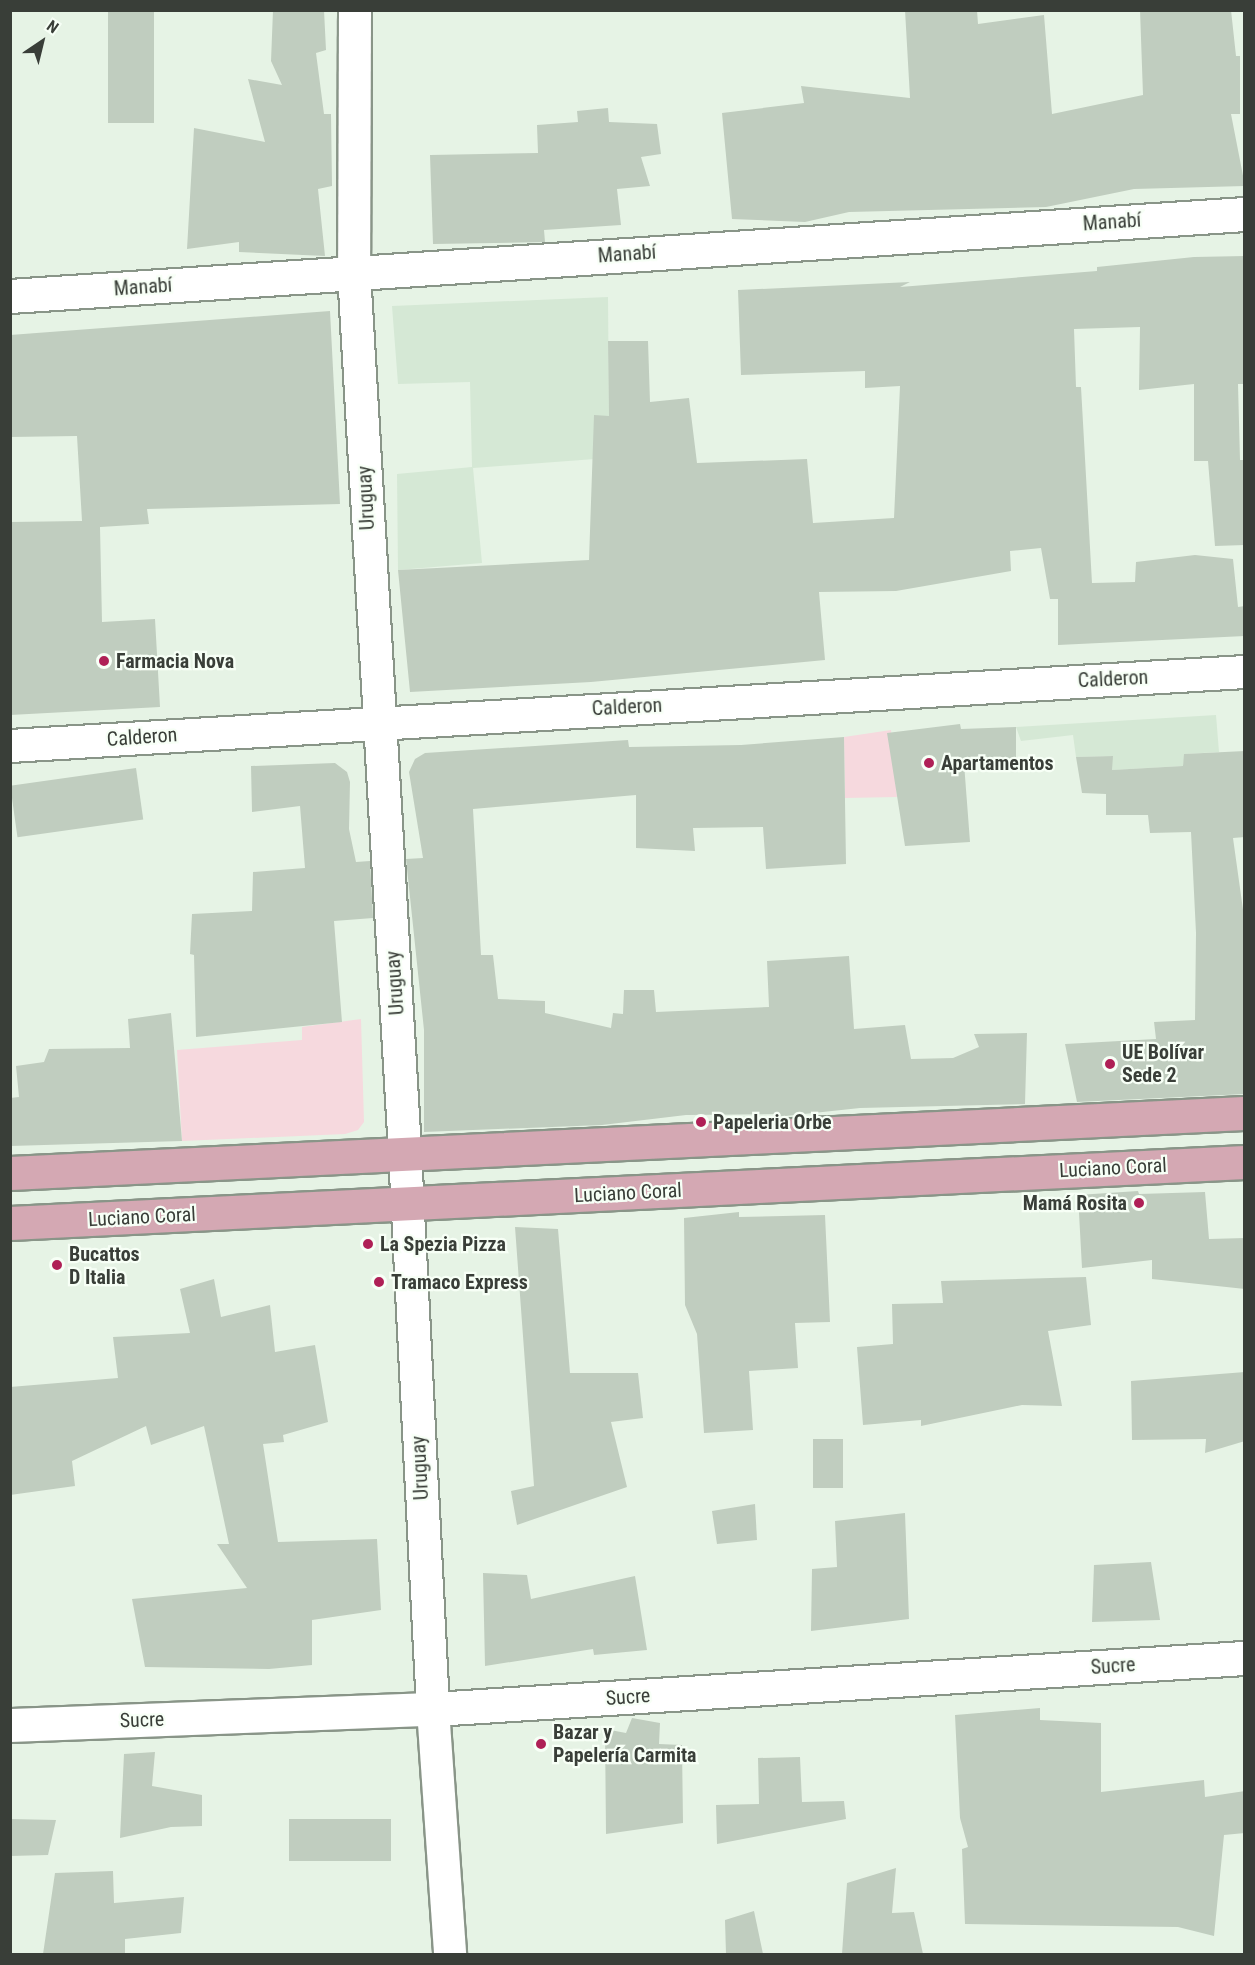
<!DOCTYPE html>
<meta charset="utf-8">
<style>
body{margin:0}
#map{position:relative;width:1255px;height:1965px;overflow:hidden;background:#e6f3e5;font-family:"Roboto Condensed",sans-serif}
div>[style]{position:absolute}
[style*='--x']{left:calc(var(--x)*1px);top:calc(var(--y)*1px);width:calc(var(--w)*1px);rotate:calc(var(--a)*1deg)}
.built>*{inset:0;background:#d5e8d5}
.green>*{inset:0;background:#f6d9de}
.building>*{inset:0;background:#c0cdbf;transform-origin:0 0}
.roads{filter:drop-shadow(2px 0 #899588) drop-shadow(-2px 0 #899588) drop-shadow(0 2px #899588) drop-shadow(0 -2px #899588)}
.minor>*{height:32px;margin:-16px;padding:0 16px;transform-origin:16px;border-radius:16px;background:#fff}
.tertiary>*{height:33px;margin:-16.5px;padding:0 16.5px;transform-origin:16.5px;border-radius:16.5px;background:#fff}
.primary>*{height:33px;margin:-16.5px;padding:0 16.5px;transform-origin:16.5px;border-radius:16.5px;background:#d4a8b3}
.dots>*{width:16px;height:16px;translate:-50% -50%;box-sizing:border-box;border:3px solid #f7fff6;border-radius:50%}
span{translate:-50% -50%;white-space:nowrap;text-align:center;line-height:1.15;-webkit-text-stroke:4.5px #f7fff6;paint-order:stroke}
.street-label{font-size:20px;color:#393e38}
.poi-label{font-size:20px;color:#393e38;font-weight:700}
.left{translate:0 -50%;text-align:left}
.right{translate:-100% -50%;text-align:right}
.frame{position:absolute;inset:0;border:12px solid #393e38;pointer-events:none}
.north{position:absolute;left:12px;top:12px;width:60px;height:60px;-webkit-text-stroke:4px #f7fff6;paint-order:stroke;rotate:35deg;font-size:16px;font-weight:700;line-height:24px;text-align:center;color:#393e38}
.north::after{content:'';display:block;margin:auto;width:21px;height:27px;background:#393e38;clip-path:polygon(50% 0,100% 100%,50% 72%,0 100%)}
</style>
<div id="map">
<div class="built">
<i style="clip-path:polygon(608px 297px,609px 416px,594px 416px,595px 459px,473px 468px,482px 563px,398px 570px,397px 474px,472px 467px,470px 382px,398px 384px,392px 306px)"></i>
<i style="clip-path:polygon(1216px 715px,1219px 752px,1185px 754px,1183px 766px,1112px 770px,1112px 756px,1076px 757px,1073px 735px,1021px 741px,1016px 727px)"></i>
</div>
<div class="green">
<i style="clip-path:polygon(891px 730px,897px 797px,845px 798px,844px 737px)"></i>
<i style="clip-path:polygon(361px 1019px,364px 1122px,358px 1130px,345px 1134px,182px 1141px,177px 1050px,302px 1040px,302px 1027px)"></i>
</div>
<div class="building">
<i style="left:108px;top:10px;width:46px;height:113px"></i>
<i style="clip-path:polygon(273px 10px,324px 10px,326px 50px,316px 53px,324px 114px,331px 114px,332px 186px,318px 189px,325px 256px,239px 252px,239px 242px,187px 249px,194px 128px,265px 142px,248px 79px,282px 85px,271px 61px)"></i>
<i style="clip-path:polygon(905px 10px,977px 10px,978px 24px,1044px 15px,1052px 114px,1143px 95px,1140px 10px,1231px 10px,1236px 56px,1240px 56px,1240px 114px,1231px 114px,1245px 186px,1134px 189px,1046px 207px,849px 212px,805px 222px,732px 219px,722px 113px,804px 103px,801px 86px,910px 98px)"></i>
<i style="clip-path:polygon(608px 108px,609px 122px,657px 124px,661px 154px,641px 157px,650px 186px,617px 189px,621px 225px,544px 230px,545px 242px,433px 244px,430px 155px,538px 153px,537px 125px,578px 122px,577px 111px)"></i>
<i style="clip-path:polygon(1245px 256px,1245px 384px,1238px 384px,1240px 460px,1245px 460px,1245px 545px,1215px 546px,1208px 461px,1194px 461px,1194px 384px,1139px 390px,1140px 327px,1074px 329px,1076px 387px,1081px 387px,1092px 583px,1135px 582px,1136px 562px,1195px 555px,1233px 559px,1238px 607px,1245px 606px,1245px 636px,1058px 645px,1058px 599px,1050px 599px,1041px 548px,1010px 551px,1011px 571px,896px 591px,819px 592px,825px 660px,591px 682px,410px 692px,398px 570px,589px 560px,594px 415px,609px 416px,608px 341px,648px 341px,650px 402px,689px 398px,697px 463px,807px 459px,813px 523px,894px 518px,900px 386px,865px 388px,865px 371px,741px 375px,738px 290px,910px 282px,900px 287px,1097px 271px,1097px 267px,1194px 257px)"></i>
<i style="clip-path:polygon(330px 311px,340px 504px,147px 509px,149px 524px,100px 527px,102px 622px,155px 619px,160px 707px,10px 715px,10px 522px,82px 521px,77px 436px,10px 437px,10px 335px)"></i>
<i style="clip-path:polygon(960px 724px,961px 729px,1016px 727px,1016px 758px,964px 763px,970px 842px,905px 846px,887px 733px)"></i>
<i style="clip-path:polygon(844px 737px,846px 864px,766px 869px,763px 827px,693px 828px,695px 851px,636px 848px,636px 795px,473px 809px,481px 955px,493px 955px,498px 999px,545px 1001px,545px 1013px,611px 1028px,613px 1013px,623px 1014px,624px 990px,654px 990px,656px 1012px,769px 1007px,767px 961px,849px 956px,854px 1029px,905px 1025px,911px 1059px,953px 1058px,979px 1047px,974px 1034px,1027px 1033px,1025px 1104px,860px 1108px,776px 1117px,776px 1114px,686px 1115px,602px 1125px,424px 1132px,424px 1030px,406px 859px,423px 858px,409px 772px,415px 759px,425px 753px,628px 740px,629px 747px,741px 745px)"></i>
<i style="clip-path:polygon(1245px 751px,1245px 837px,1233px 838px,1245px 924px,1245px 1094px,1077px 1102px,1065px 1044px,1156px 1039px,1154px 1022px,1195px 1020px,1196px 933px,1191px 832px,1150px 833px,1148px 815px,1106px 815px,1106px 794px,1082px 793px,1076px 757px,1113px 756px,1112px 770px,1183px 766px,1184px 754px)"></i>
<i style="clip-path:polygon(335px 763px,347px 772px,350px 782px,349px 829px,356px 862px,370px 861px,373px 918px,334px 921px,342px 1022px,196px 1037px,194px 955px,190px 954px,192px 914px,252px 911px,253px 872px,305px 868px,300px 806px,252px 812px,251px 766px)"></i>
<i style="left:136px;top:768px;width:52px;height:127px;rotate:82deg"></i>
<i style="clip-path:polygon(171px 1013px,182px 1141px,10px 1146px,10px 1098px,19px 1097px,16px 1066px,44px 1062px,49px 1049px,130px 1048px,128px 1019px)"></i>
<i style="clip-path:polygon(1138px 1191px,1139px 1194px,1205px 1192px,1209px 1239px,1245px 1238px,1245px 1289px,1152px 1279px,1152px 1260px,1082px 1268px,1078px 1195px)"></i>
<i style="clip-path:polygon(739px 1212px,739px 1217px,825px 1215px,830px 1322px,795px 1323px,798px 1368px,749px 1371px,753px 1430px,704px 1433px,697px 1334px,685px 1305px,684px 1218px)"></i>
<i style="clip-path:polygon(515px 1227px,558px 1229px,570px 1373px,638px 1373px,643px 1418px,611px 1422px,627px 1487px,517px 1525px,511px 1491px,534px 1486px)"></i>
<i style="clip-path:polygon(1086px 1277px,1091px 1325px,1048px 1331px,1062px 1406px,1022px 1405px,921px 1426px,921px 1420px,863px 1425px,857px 1347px,893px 1344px,892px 1304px,943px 1303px,941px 1281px)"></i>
<i style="clip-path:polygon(214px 1279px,221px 1317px,270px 1305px,275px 1352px,315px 1345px,328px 1422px,283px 1435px,284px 1442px,263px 1444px,278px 1542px,377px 1539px,381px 1610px,312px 1620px,312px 1665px,269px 1669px,145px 1667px,132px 1599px,247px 1588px,217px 1544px,229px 1544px,204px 1426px,151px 1445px,146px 1426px,72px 1461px,75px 1486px,10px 1495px,10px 1387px,118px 1378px,113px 1337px,190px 1333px,180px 1289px)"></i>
<i style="clip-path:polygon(1245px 1372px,1245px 1441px,1205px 1453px,1206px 1439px,1132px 1440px,1131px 1381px)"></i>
<i style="left:843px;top:1439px;width:49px;height:30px;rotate:90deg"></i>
<i style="clip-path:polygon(755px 1504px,757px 1540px,717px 1544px,712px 1511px)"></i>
<i style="clip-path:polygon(905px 1513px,909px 1619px,811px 1631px,812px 1569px,837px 1567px,835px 1521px)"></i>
<i style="clip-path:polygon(1151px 1562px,1160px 1620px,1092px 1622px,1094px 1565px)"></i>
<i style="clip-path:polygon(483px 1573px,527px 1575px,531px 1599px,635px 1576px,647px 1650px,594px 1655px,593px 1649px,485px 1666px)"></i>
<i style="clip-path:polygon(1040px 1708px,1040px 1720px,1101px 1723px,1101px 1792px,1204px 1780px,1205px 1797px,1245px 1791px,1245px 1833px,1224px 1835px,1214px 1936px,1178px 1927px,965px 1924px,962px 1849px,968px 1847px,960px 1818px,955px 1715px)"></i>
<i style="clip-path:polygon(632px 1718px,660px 1723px,659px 1744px,682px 1745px,683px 1823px,606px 1834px,605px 1729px,626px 1733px)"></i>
<i style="clip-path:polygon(155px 1752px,152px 1786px,202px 1795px,202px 1826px,171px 1827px,120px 1838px,124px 1754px)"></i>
<i style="clip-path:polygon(800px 1757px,802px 1802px,844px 1801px,846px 1819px,717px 1844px,716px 1805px,759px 1804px,758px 1758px)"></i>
<i style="clip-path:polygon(10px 1819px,56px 1820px,48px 1855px,10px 1856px)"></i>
<i style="left:289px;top:1819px;width:102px;height:42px"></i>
<i style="clip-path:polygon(896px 1868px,892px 1913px,914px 1912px,923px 1954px,842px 1954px,847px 1883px)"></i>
<i style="clip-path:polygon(113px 1871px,114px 1903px,184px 1897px,181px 1933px,125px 1939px,125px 1954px,43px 1954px,55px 1873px)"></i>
<i style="clip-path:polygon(754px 1911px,763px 1954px,726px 1954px,725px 1920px)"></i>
</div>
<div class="roads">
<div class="minor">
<i style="--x:355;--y:10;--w:262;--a:90.2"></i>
<i style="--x:354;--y:272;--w:881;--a:86.68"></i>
<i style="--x:405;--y:1152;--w:558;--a:87.12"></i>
<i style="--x:433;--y:1709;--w:246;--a:86"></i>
<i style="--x:10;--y:746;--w:1236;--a:-3.43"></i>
</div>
<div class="tertiary">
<i style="--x:10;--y:296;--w:1237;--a:-3.8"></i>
<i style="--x:10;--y:1725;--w:423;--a:-2.2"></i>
<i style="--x:433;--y:1709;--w:813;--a:-3.6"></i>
</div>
<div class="primary">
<i style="--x:10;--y:1173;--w:1235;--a:-2.78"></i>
<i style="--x:10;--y:1223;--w:1236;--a:-2.83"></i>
</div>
</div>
<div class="dots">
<i style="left:104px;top:661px;background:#af2056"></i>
<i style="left:929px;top:763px;background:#af2056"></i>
<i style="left:1110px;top:1064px;background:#af2056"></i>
<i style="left:701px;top:1122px;background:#af2056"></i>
<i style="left:1139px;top:1203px;background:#af2056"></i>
<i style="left:368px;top:1244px;background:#af2056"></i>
<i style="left:57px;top:1265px;background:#af2056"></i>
<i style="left:379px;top:1282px;background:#af2056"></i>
<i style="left:541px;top:1744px;background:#af2056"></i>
</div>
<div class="street-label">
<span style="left:1112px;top:222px;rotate:-4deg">Manabí</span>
<span style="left:627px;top:254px;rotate:-4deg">Manabí</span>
<span style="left:143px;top:287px;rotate:-4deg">Manabí</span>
<span style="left:366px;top:498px;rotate:-93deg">Uruguay</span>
<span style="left:1113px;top:679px;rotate:-3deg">Calderon</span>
<span style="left:627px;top:707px;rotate:-3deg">Calderon</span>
<span style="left:142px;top:737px;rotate:-4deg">Calderon</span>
<span style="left:395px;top:983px;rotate:-94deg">Uruguay</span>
<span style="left:1113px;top:1168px;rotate:-3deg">Luciano Coral</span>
<span style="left:628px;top:1193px;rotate:-3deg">Luciano Coral</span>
<span style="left:142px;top:1217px;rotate:-3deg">Luciano Coral</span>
<span style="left:420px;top:1468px;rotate:-93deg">Uruguay</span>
<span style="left:1113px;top:1666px;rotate:-4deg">Sucre</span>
<span style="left:628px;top:1697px;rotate:-4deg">Sucre</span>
<span style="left:142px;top:1720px;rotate:-2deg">Sucre</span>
</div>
<div class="poi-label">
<span class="left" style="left:116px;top:661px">Farmacia Nova</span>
<span class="left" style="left:941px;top:763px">Apartamentos</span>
<span class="left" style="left:1122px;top:1064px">UE Bolívar<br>Sede 2</span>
<span class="left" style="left:713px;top:1122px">Papeleria Orbe</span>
<span class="right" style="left:1127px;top:1203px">Mamá Rosita</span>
<span class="left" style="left:380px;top:1244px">La Spezia Pizza</span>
<span class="left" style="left:69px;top:1266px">Bucattos<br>D Italia</span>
<span class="left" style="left:391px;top:1282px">Tramaco Express</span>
<span class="left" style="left:553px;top:1744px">Bazar y<br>Papelería Carmita</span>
</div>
<div class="frame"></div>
<div class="north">N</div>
</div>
